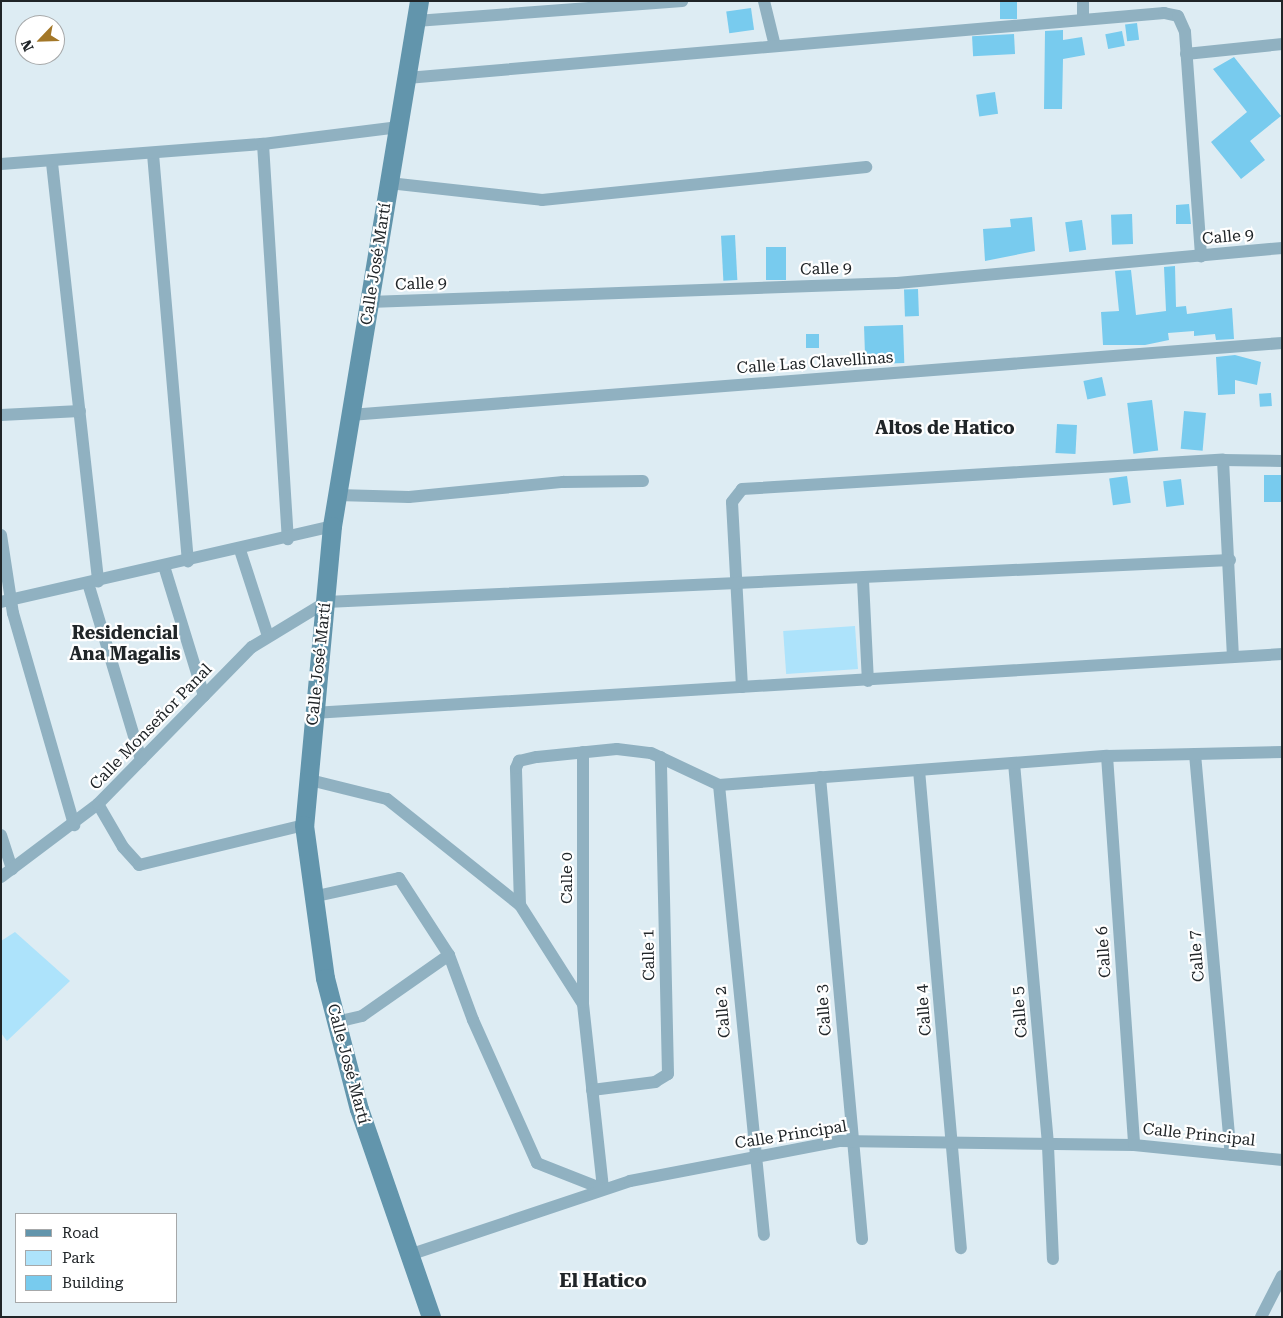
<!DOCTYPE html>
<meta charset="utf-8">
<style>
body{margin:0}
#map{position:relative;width:1283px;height:1318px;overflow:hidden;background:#ddecf3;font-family:"Roboto Serif",serif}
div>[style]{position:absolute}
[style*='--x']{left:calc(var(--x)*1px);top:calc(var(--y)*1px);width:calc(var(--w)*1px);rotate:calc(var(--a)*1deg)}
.green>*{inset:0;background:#ade3fb;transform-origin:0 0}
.building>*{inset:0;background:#78cbee;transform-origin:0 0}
.minor>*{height:12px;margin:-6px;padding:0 6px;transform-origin:6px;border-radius:6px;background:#90b1c1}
.secondary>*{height:19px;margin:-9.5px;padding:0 9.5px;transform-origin:9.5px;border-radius:9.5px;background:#6295ac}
span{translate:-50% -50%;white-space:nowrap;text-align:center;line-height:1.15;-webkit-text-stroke:4.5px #fff;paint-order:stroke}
.street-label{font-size:16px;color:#202528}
.neighbourhood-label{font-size:18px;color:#202528;font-weight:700}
.quarter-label{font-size:19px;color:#202528;font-weight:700}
.frame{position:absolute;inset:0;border:2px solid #202528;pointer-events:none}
.legend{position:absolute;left:15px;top:1213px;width:162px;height:90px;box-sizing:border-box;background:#fff;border:1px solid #a6a8a9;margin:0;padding:6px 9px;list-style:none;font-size:15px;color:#202528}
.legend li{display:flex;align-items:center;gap:10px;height:25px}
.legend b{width:25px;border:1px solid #a6a8a9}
.north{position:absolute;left:15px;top:15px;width:50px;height:50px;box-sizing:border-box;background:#fff;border:1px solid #a6a8a9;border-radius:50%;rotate:246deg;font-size:14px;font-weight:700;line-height:20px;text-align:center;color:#202528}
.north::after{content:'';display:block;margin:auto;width:18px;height:22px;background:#a37728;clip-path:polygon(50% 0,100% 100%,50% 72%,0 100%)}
</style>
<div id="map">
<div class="green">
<i style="left:855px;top:626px;width:43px;height:72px;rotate:86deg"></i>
<i style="clip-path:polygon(15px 932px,70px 981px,7px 1041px,1px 1033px,1px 941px)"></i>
</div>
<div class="building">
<i style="left:1000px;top:1px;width:17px;height:18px"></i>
<i style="left:751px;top:8px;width:22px;height:25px;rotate:82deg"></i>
<i style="left:1137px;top:23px;width:17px;height:12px;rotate:83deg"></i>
<i style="clip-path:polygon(1063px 30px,1063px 40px,1082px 37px,1085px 55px,1063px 59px,1062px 109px,1044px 109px,1045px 31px)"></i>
<i style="left:1122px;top:31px;width:15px;height:17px;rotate:79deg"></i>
<i style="left:1014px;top:34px;width:20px;height:42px;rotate:87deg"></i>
<i style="clip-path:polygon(1234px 57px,1281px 116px,1250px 141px,1265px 160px,1241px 179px,1211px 142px,1247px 112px,1213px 69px)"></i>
<i style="left:995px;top:92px;width:22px;height:19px;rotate:82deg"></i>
<i style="clip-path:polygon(1189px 204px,1191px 224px,1176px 224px,1176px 205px)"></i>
<i style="left:1132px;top:214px;width:30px;height:21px;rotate:88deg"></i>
<i style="clip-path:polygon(1032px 217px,1035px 251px,985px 261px,983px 229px,1011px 227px,1010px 219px)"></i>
<i style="left:1082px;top:220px;width:30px;height:17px;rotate:82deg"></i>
<i style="left:735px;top:235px;width:45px;height:14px;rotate:87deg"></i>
<i style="left:766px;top:247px;width:20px;height:33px"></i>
<i style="clip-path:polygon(1175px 266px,1176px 307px,1186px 306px,1187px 314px,1232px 308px,1234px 339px,1216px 340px,1215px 334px,1194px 336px,1194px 331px,1168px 333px,1169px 340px,1145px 345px,1103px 345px,1101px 312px,1119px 311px,1115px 271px,1131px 270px,1136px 315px,1166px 311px,1164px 267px)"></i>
<i style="left:918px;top:289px;width:27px;height:14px;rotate:88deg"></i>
<i style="left:903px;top:325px;width:38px;height:39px;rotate:88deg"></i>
<i style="left:806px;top:334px;width:13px;height:14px"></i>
<i style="clip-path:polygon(1235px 355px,1261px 362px,1257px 385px,1235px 380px,1235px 394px,1218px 395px,1216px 357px)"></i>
<i style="left:1102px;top:377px;width:19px;height:19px;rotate:78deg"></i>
<i style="left:1271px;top:393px;width:13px;height:12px;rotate:86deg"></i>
<i style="left:1152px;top:400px;width:51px;height:25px;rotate:83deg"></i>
<i style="left:1184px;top:411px;width:22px;height:38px;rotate:5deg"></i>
<i style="left:1057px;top:424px;width:20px;height:29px;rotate:3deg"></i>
<i style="left:1282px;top:475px;width:27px;height:18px;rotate:90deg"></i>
<i style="left:1127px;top:476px;width:27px;height:18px;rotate:82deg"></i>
<i style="left:1181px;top:479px;width:26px;height:18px;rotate:83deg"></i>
</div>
<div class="minor">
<i style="--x:764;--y:1;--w:46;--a:76.3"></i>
<i style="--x:1083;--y:18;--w:17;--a:-90"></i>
<i style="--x:416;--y:21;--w:267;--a:-4.3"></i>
<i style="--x:1186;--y:54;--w:97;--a:-5.9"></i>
<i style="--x:407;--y:78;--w:760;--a:-4.91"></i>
<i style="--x:1164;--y:13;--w:14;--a:12"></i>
<i style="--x:1178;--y:16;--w:17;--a:66"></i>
<i style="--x:1185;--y:32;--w:225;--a:85.9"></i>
<i style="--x:263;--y:144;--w:396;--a:86.4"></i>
<i style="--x:153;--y:154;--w:409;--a:85.1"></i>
<i style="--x:52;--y:163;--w:421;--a:83.7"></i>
<i style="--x:1;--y:164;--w:263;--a:-4.4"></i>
<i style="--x:263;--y:144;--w:137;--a:-7.1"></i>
<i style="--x:389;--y:183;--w:154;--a:6.3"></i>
<i style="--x:542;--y:200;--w:326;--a:-5.8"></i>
<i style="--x:369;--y:302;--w:528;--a:-2.06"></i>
<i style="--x:897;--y:283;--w:387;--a:-5.2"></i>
<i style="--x:1;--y:415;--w:79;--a:-2.9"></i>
<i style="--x:350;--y:415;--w:935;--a:-4.42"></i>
<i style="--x:1223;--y:460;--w:197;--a:87.1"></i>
<i style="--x:337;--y:495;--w:72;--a:1.6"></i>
<i style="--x:409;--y:497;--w:155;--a:-5.6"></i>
<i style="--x:563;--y:482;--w:80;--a:-0.7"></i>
<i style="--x:1;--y:535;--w:79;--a:81.3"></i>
<i style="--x:13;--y:613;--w:221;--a:73.9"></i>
<i style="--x:240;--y:550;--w:90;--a:72"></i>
<i style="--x:164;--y:566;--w:136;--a:72.9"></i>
<i style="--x:863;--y:580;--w:101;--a:87.2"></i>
<i style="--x:88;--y:583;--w:185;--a:73.3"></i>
<i style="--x:1;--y:602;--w:340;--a:-12.9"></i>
<i style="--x:742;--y:687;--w:185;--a:-93.1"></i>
<i style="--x:732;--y:502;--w:16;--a:-52"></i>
<i style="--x:742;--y:489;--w:482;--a:-3.5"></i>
<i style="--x:1223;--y:460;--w:59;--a:1"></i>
<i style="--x:313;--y:713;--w:971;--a:-3.48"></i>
<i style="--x:1195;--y:754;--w:402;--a:84.9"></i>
<i style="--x:1107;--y:756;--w:390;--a:86"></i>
<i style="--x:1014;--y:763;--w:385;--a:84.9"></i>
<i style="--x:1048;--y:1146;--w:113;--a:87.5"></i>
<i style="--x:919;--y:770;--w:480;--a:85"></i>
<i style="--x:820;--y:777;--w:464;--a:84.8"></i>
<i style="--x:310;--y:780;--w:79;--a:13.9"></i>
<i style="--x:387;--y:799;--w:170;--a:38.6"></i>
<i style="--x:520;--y:905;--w:117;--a:57.5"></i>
<i style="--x:583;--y:1004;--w:186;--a:83.8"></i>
<i style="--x:603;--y:1189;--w:71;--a:-158.5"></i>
<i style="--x:537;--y:1163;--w:157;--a:-114.1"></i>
<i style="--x:473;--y:1020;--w:69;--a:-110.3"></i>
<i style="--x:719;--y:785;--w:452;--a:84.3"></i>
<i style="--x:98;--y:804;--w:50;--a:59.8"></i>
<i style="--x:123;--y:847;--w:24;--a:48"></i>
<i style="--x:139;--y:865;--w:170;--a:-13.6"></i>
<i style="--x:1;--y:835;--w:36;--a:72"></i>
<i style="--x:1;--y:877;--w:121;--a:-37"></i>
<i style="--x:98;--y:804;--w:220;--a:-45.6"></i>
<i style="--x:252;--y:647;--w:87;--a:-31.3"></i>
<i style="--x:326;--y:602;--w:905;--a:-2.66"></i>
<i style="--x:312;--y:897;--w:89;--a:-12.3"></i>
<i style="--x:399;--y:878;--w:92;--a:57"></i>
<i style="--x:449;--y:955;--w:106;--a:145"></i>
<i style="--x:362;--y:1016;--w:27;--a:167"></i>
<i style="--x:520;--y:905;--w:137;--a:-91.7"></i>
<i style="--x:516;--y:768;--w:8;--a:-67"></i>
<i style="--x:519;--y:761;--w:18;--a:-13"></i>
<i style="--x:537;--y:757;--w:80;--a:-5.7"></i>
<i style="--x:617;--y:749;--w:34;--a:7"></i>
<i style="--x:651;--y:753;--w:75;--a:25.2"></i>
<i style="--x:719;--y:785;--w:389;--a:-4.3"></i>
<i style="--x:1107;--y:756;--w:175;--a:-1.3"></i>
<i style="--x:583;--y:1002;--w:250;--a:-90"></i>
<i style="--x:592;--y:1090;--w:64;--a:-7.2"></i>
<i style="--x:655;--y:1082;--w:15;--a:-32"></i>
<i style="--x:668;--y:1074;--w:317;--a:-91.3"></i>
<i style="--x:409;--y:1255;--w:233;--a:-18.5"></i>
<i style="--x:630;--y:1181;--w:214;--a:-10.8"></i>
<i style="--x:840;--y:1141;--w:294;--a:0.8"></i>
<i style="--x:1134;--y:1145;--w:149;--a:5.8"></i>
<i style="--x:1261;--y:1317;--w:46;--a:-62.9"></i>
</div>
<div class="secondary">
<i style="--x:419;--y:1;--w:532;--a:99.41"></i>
<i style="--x:332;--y:526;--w:300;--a:95.3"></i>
<i style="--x:304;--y:825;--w:154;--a:82.2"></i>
<i style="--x:325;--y:978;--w:135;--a:75.5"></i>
<i style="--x:359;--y:1109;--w:220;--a:70.9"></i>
</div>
<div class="street-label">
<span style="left:1228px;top:237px;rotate:-5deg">Calle 9</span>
<span style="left:376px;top:264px;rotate:-81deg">Calle José Martí</span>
<span style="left:826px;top:269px;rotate:-2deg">Calle 9</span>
<span style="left:421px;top:284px;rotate:-2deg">Calle 9</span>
<span style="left:815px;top:363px;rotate:-4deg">Calle Las Clavellinas</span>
<span style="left:319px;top:664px;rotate:-84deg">Calle José Martí</span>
<span style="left:151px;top:727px;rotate:-46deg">Calle Monseñor Panal</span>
<span style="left:567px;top:878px;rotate:-90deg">Calle 0</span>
<span style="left:1104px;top:952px;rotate:-94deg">Calle 6</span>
<span style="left:649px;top:955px;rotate:-91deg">Calle 1</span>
<span style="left:1197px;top:956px;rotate:-95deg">Calle 7</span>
<span style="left:824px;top:1010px;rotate:-95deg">Calle 3</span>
<span style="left:924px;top:1010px;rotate:-95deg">Calle 4</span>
<span style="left:723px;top:1012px;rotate:-95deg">Calle 2</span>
<span style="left:1020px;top:1012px;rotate:-95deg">Calle 5</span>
<span style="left:348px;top:1064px;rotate:75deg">Calle José Martí</span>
<span style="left:791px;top:1135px;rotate:-9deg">Calle Principal</span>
<span style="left:1199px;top:1135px;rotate:6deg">Calle Principal</span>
</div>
<div class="neighbourhood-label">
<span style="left:945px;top:428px">Altos de Hatico</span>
<span style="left:125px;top:644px">Residencial<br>Ana Magalis</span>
</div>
<div class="quarter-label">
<span style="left:603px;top:1281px">El Hatico</span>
</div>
<div class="frame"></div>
<ul class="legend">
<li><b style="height:6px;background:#6295ac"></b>Road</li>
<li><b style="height:14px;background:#ade3fb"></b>Park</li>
<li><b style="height:14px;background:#78cbee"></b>Building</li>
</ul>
<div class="north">N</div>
</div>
